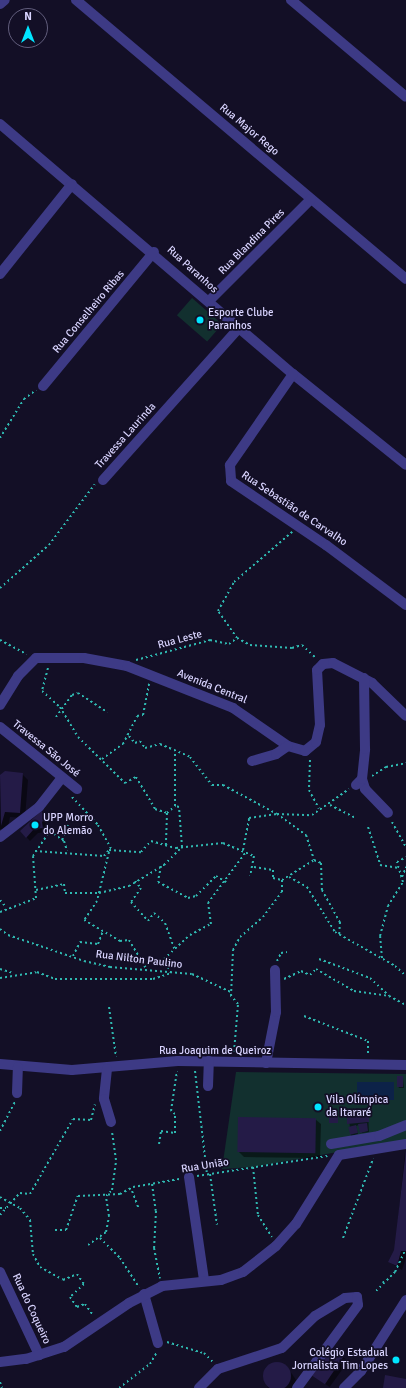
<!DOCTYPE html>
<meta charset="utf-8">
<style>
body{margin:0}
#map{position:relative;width:406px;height:1388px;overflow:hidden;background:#130f26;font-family:Signika,sans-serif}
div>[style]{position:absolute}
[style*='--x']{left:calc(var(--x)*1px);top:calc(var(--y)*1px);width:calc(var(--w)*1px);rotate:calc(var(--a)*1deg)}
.green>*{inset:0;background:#12302f;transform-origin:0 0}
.water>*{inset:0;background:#0c2248;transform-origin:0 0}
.shadow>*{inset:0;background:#0007;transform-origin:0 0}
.building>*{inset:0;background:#241b47;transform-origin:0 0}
.round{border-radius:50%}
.path>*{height:2px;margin-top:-1px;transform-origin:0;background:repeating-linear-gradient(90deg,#2fb8b0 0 2px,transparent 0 5px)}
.minor>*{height:10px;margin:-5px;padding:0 5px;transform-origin:5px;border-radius:5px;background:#3d3a85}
.dots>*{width:11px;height:11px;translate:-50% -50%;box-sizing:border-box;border:2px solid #130f26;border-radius:50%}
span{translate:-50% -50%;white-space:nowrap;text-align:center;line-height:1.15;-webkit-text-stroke:3.5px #130f26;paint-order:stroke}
.street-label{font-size:11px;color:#d9d4ff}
.poi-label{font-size:11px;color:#d9d4ff}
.left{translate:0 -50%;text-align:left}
.right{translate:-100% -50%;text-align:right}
.north{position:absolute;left:8px;top:8px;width:40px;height:40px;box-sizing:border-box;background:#130f26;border:1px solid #625e7d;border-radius:50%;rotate:0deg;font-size:11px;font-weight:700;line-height:16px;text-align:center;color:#d9d4ff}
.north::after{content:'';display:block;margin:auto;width:14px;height:18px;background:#00e5ff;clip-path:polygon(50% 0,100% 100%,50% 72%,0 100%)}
</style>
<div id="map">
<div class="green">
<i style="left:192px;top:298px;width:40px;height:23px;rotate:41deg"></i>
<i style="clip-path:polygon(236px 1072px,406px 1074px,406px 1140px,253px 1167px,222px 1169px)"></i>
</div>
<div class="water">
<i style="left:357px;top:1082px;width:37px;height:18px"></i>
</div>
<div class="shadow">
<i style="clip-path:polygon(22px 774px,28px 780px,25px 818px,10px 817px,7px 831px,0 829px,0 777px)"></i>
<i style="clip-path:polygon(41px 813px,50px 822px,45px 826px,46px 832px,38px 833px,30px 841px,21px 831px)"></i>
<i style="clip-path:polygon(403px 1077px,404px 1088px,399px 1088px,398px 1086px)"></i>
<i style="clip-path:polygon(348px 1112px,368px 1113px,369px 1132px,362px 1133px,359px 1125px,356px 1126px,358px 1134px,351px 1136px)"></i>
<i style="clip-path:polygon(315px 1119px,321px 1124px,320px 1158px,244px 1157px,238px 1151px)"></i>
<i style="clip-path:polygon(405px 1152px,406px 1258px,402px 1270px,389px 1262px,395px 1250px)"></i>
<i style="left:329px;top:1347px;width:24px;height:32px;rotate:36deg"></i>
<i style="clip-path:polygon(276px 1363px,290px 1371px,296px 1380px,293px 1388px,268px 1388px,263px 1378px,266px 1367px)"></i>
</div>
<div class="building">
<i style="clip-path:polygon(5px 771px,23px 773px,20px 813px,5px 812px,1px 826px,0 775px)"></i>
<i style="clip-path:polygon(41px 811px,47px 817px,42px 822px,43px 828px,34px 829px,26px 838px,20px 831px)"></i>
<i style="left:397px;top:1076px;width:6px;height:11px"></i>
<i style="clip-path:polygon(347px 1111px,369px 1112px,369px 1122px,347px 1124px)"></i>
<i style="left:329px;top:1114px;width:9px;height:9px"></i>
<i style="left:238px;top:1117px;width:78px;height:35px;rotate:1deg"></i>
<i style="clip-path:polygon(367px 1123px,368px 1131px,360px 1133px,358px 1124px)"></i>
<i style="left:356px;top:1125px;width:8px;height:8px;rotate:76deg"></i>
<i style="clip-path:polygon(406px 1150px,406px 1251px,401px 1251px,397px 1266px,388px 1262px,394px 1250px)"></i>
<i style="left:329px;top:1346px;width:18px;height:34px;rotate:34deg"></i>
<i class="round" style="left:263px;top:1362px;width:28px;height:28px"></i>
<i style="clip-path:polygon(385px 1375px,406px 1379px,406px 1388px,383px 1388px)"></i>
</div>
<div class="path">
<i style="--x:0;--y:438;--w:46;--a:-58.4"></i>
<i style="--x:24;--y:399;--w:15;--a:-37"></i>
<i style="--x:0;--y:588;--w:65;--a:-41.3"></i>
<i style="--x:49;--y:545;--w:76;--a:-53"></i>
<i style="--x:237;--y:638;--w:33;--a:-125"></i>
<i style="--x:218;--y:611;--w:33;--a:-61"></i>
<i style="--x:234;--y:582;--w:77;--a:-40.8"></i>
<i style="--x:0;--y:640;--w:30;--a:28"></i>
<i style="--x:136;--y:660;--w:77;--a:-15.1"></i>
<i style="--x:210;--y:640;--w:19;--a:12"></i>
<i style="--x:229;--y:644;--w:10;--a:-37"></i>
<i style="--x:237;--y:638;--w:15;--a:28"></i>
<i style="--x:250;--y:645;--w:42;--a:4.1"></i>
<i style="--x:292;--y:648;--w:10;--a:-17"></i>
<i style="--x:302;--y:645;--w:19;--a:43"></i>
<i style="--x:48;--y:668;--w:24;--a:105"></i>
<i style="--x:42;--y:691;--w:24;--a:42"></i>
<i style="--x:60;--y:707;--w:35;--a:59"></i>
<i style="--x:78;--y:737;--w:66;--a:44.4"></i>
<i style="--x:125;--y:783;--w:13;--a:-29"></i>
<i style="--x:136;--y:777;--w:37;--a:59"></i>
<i style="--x:155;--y:809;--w:13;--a:18"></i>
<i style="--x:167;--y:813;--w:32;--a:92"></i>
<i style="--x:56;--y:717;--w:27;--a:-54"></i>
<i style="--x:72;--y:695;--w:6;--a:-18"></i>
<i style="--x:78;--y:693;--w:35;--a:33"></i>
<i style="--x:129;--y:736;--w:9;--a:49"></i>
<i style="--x:135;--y:743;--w:5;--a:-22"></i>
<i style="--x:140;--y:741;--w:9;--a:54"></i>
<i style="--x:145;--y:748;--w:16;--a:-15"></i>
<i style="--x:160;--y:744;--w:33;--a:23"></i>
<i style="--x:190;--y:757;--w:36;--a:52"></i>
<i style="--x:212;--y:785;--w:11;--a:0"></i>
<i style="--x:223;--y:785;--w:61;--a:28.2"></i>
<i style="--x:277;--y:814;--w:35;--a:2"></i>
<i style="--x:312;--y:815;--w:45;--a:-35.1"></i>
<i style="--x:102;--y:759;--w:26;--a:-36"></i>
<i style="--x:123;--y:744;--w:31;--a:-63"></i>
<i style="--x:137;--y:716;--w:6;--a:-9"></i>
<i style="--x:143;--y:715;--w:32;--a:-79"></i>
<i style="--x:310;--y:760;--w:30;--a:92"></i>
<i style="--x:309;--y:790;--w:21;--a:62"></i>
<i style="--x:372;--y:776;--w:17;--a:-33"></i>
<i style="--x:386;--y:767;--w:20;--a:-11"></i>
<i style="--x:72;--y:797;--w:38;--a:47"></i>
<i style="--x:98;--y:825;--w:29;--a:61"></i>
<i style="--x:330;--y:805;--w:28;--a:27"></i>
<i style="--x:167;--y:813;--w:11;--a:-41"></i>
<i style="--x:175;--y:806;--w:54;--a:-90"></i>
<i style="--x:392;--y:822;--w:29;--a:61"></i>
<i style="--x:368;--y:827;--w:40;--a:72"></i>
<i style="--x:380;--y:865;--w:19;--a:9"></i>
<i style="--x:62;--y:840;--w:16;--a:-68"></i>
<i style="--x:243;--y:850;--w:33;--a:-79"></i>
<i style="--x:249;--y:818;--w:28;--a:-8"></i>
<i style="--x:277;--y:814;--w:36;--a:36"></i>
<i style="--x:306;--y:835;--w:26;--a:72"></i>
<i style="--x:314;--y:860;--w:8;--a:23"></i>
<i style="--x:321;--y:863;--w:27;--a:88"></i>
<i style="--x:322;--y:890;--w:37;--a:61"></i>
<i style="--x:340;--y:922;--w:13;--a:94"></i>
<i style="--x:35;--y:851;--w:69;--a:4.1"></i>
<i style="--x:104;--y:856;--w:8;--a:-50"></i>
<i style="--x:109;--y:850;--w:32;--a:4"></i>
<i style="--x:141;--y:852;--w:15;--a:-48"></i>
<i style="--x:151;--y:841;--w:26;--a:16"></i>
<i style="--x:176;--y:848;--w:47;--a:-6.1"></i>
<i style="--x:223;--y:843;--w:34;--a:23"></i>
<i style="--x:254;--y:856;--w:20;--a:101"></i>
<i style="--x:109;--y:852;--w:50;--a:103.8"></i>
<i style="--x:97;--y:901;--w:23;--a:124"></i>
<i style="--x:84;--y:920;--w:42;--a:30.3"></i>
<i style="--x:120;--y:941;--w:9;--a:-6"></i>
<i style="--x:129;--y:940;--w:35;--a:59"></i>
<i style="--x:161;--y:866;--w:16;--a:101"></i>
<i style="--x:158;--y:882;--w:34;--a:28"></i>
<i style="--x:188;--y:898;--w:8;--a:-14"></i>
<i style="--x:196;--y:896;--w:28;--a:-45"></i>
<i style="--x:216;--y:876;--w:12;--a:31"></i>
<i style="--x:254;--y:867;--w:19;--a:9"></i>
<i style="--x:273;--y:870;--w:8;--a:90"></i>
<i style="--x:273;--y:878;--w:9;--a:13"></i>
<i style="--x:289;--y:877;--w:21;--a:29"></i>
<i style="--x:307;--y:887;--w:53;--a:58.1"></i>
<i style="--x:335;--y:932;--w:69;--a:29.5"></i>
<i style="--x:395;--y:966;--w:15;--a:42"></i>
<i style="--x:402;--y:877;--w:11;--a:-68"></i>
<i style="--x:135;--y:881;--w:9;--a:49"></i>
<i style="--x:141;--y:888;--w:17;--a:126"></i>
<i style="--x:131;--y:902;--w:25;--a:48"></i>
<i style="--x:148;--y:921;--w:10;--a:-53"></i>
<i style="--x:154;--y:913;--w:15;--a:42"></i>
<i style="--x:165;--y:923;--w:29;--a:70"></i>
<i style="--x:36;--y:890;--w:29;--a:-12"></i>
<i style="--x:64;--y:884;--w:9;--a:84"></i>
<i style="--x:65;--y:893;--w:34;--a:0"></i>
<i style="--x:99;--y:893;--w:31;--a:-13"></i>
<i style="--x:129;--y:886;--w:41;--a:-31"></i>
<i style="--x:164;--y:865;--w:25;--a:-45"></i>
<i style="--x:182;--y:847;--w:40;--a:-94.3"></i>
<i style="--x:179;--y:807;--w:4;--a:-166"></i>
<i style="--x:0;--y:900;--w:9;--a:49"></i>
<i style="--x:0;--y:912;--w:39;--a:-21"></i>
<i style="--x:36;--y:898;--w:42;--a:-94.1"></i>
<i style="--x:33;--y:856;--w:30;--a:-56"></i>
<i style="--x:50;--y:831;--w:17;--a:36"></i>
<i style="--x:64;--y:841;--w:10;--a:73"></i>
<i style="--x:0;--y:929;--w:10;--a:37"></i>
<i style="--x:8;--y:935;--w:80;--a:18.9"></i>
<i style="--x:84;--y:961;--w:27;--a:13"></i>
<i style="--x:110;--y:967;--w:82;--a:4.9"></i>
<i style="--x:192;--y:974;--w:43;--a:24.8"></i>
<i style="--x:73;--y:956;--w:16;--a:-63"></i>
<i style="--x:80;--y:942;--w:18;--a:6"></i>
<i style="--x:98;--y:944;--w:14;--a:-69"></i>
<i style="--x:382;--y:958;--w:22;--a:-95"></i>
<i style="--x:380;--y:936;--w:31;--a:-75"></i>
<i style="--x:388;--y:906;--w:28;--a:-58"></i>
<i style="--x:403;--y:882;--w:21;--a:-107"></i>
<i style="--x:397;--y:862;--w:10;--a:-29"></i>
<i style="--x:319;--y:959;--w:54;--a:20.4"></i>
<i style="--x:370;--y:978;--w:26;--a:43"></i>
<i style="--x:277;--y:961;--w:9;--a:-63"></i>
<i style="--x:281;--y:953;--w:6;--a:-9"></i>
<i style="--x:0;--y:969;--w:14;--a:17"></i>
<i style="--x:0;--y:978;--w:37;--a:-9"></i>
<i style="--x:37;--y:972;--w:19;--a:21"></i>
<i style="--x:55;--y:979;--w:98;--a:0"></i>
<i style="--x:153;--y:979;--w:19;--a:-18"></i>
<i style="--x:171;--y:973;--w:16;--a:-117"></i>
<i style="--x:164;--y:959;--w:35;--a:-43"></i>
<i style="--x:190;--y:935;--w:24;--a:-28"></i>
<i style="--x:211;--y:924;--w:21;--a:-98"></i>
<i style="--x:208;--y:903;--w:64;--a:-53.3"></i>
<i style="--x:284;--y:979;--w:19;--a:-25"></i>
<i style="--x:301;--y:971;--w:10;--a:24"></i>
<i style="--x:310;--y:975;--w:8;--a:-45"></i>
<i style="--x:316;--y:969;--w:44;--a:30.1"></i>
<i style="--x:354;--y:991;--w:35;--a:8"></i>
<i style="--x:389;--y:996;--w:19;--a:28"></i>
<i style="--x:109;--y:1007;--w:50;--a:82"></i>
<i style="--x:304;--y:1016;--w:69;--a:21.3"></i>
<i style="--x:368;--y:1041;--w:13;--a:90"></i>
<i style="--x:234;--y:1052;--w:48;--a:-85.2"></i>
<i style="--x:238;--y:1004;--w:11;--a:-131"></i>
<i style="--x:231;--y:996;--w:46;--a:-87.5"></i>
<i style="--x:233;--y:950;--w:15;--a:-62"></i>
<i style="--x:240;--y:937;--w:30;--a:-41"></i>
<i style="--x:263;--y:917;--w:31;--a:-53"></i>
<i style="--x:282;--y:892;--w:12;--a:-90"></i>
<i style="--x:282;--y:880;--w:38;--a:-32"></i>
<i style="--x:195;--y:1071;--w:104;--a:83.4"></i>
<i style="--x:0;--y:1131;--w:33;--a:-63"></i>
<i style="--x:159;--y:1144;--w:13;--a:-81"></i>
<i style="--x:161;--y:1131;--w:14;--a:8"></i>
<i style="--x:175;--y:1133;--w:19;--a:-90"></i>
<i style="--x:175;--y:1114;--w:5;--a:-143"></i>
<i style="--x:171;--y:1111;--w:40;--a:-81.5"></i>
<i style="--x:253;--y:1167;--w:48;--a:84.1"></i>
<i style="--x:258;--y:1215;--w:26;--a:58"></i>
<i style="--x:210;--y:1174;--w:51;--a:82.2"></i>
<i style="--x:197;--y:1176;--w:132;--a:-8.7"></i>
<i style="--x:152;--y:1184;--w:27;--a:82"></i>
<i style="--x:156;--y:1211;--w:37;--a:93"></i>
<i style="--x:154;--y:1248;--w:31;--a:79"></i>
<i style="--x:132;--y:1191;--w:19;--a:69"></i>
<i style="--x:0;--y:1197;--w:23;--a:29"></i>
<i style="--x:20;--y:1208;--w:16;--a:50"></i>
<i style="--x:30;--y:1220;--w:34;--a:85"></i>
<i style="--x:33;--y:1254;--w:15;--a:62"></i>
<i style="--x:40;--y:1267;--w:26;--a:29"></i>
<i style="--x:63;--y:1280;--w:15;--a:-23"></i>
<i style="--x:77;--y:1274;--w:12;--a:55"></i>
<i style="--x:84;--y:1284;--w:19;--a:137"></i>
<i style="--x:70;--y:1297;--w:12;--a:55"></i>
<i style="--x:77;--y:1307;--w:9;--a:-21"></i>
<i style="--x:85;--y:1304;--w:14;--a:54"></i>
<i style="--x:0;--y:1208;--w:6;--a:0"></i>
<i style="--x:0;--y:1215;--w:30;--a:-48"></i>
<i style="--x:20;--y:1193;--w:10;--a:6"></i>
<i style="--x:30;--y:1194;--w:86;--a:-60.2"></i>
<i style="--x:73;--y:1119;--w:18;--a:3"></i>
<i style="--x:91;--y:1120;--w:16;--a:-76"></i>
<i style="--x:55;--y:1230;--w:11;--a:0"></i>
<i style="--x:66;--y:1230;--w:36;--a:-71"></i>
<i style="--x:78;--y:1196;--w:42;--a:-2.7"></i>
<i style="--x:120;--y:1194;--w:15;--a:-28"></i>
<i style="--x:133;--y:1187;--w:47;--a:-9.9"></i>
<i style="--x:100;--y:1238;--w:28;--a:45"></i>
<i style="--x:120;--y:1258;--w:35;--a:57"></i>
<i style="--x:343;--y:1238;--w:85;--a:-69.2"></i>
<i style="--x:88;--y:1245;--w:22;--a:-36"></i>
<i style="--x:106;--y:1232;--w:16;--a:-79"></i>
<i style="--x:109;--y:1216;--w:20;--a:-99"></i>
<i style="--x:106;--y:1196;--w:8;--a:-45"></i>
<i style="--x:112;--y:1190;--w:30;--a:-82"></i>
<i style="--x:116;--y:1160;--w:29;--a:-98"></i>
<i style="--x:383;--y:1283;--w:4;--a:-63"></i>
<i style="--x:376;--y:1291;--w:27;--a:-45"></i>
<i style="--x:395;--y:1272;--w:23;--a:-65"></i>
<i style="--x:167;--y:1342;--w:39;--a:17"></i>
<i style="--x:204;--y:1353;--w:13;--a:45"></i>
<i style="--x:0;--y:1382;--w:6;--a:72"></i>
<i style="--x:119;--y:1388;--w:39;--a:-38"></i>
<i style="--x:150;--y:1364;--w:14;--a:-60"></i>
</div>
<div class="minor">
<i style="--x:76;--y:0;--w:432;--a:40.2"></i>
<i style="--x:291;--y:0;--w:150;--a:40.1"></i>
<i style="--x:0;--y:4;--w:6;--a:-39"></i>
<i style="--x:0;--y:124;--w:385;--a:40.5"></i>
<i style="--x:293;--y:374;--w:145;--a:38.8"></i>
<i style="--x:0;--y:274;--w:115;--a:-51.3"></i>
<i style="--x:209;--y:301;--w:144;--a:-45"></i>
<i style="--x:293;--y:374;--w:111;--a:124.7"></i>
<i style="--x:230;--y:465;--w:16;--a:86"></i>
<i style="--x:231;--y:481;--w:115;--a:34"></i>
<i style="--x:326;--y:545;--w:100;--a:36.9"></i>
<i style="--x:43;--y:386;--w:174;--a:-50.4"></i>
<i style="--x:103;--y:480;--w:204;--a:-48.2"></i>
<i style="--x:0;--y:705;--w:34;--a:-58"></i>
<i style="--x:18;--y:676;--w:25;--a:-45"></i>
<i style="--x:36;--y:658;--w:48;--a:0"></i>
<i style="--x:84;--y:658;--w:44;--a:10.5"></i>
<i style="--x:127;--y:666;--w:114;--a:21.6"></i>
<i style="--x:233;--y:708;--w:67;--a:34.6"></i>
<i style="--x:288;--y:746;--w:18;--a:16"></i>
<i style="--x:305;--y:751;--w:14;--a:-39"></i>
<i style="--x:316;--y:742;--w:17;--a:-77"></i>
<i style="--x:320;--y:725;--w:55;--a:-93.1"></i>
<i style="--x:317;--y:670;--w:8;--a:-45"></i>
<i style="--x:323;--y:664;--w:10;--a:-6"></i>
<i style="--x:333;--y:663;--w:44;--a:27.1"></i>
<i style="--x:372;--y:683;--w:47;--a:44.1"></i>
<i style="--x:0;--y:727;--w:99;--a:38.8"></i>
<i style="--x:252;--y:761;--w:25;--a:-16"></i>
<i style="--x:276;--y:754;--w:14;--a:-34"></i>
<i style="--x:362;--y:779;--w:10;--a:73"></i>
<i style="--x:365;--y:789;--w:33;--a:46"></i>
<i style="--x:356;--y:785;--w:8;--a:-45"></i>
<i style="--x:362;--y:779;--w:30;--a:-84"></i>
<i style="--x:365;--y:749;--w:71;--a:-90.8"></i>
<i style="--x:0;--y:837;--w:49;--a:-37.6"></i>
<i style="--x:39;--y:807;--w:36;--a:-52"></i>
<i style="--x:266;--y:1063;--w:52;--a:-78.9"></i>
<i style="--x:276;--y:1012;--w:42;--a:-91.4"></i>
<i style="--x:0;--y:1064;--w:72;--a:4.8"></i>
<i style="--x:72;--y:1070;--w:106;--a:-4.9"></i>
<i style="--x:178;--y:1061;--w:228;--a:1"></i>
<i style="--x:107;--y:1069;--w:30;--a:96"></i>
<i style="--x:104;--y:1099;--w:24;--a:73"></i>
<i style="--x:208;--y:1086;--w:25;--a:-88"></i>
<i style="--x:17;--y:1093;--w:26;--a:-88"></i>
<i style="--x:331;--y:1144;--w:49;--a:-9.5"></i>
<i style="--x:379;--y:1136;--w:29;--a:-22"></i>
<i style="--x:189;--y:1177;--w:104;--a:81.7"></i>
<i style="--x:0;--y:1272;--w:92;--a:64.8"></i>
<i style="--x:144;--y:1294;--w:51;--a:74.1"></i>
<i style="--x:0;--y:1362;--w:26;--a:-7"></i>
<i style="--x:26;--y:1359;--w:40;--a:-18"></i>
<i style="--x:64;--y:1347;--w:78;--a:-34.1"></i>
<i style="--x:129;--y:1303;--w:37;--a:-27"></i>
<i style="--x:162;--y:1286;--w:59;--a:-5.8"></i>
<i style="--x:221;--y:1280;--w:23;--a:-20"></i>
<i style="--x:243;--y:1272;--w:42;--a:-38.2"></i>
<i style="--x:276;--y:1246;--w:30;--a:-48"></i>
<i style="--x:296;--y:1224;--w:81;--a:-58.1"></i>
<i style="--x:339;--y:1155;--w:68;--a:-9.3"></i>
<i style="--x:199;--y:1388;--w:27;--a:-45"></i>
<i style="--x:218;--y:1369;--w:67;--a:-18.2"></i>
<i style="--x:282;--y:1348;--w:46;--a:-44.1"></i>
<i style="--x:315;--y:1316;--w:35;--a:-31"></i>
<i style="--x:345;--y:1298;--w:12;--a:-5"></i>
<i style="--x:357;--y:1297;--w:8;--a:83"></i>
<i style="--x:358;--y:1305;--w:103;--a:126.3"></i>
<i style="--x:344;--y:1388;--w:24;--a:-45"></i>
<i style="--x:361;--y:1371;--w:84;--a:-57.6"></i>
</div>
<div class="dots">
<i style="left:200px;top:320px;background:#00e5ff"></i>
<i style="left:35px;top:825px;background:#00e5ff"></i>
<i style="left:318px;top:1107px;background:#00e5ff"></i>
<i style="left:396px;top:1360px;background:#00e5ff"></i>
</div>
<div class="street-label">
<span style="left:249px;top:130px;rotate:40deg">Rua Major Rego</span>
<span style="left:252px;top:242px;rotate:-45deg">Rua Blandina Pires</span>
<span style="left:192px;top:270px;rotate:42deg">Rua Paranhos</span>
<span style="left:89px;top:312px;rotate:-50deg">Rua Conselheiro Ribas</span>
<span style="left:126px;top:436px;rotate:-48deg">Travessa Laurinda</span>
<span style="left:294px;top:509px;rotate:34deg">Rua Sebastião de Carvalho</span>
<span style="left:180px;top:640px;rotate:-15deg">Rua Leste</span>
<span style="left:212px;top:687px;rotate:22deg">Avenida Central</span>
<span style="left:46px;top:749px;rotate:39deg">Travessa São José</span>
<span style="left:139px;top:960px;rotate:7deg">Rua Nilton Paulino</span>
<span style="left:215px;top:1051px">Rua Joaquim de Queiroz</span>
<span style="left:205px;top:1166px;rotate:-9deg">Rua União</span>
<span style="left:31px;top:1309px;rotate:65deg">Rua do Coqueiro</span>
</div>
<div class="poi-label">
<span class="left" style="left:208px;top:320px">Esporte Clube<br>Paranhos</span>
<span class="left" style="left:43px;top:825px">UPP Morro<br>do Alemão</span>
<span class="left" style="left:326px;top:1107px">Vila Olímpica<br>da Itararé</span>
<span class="right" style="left:388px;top:1360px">Colégio Estadual<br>Jornalista Tim Lopes</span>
</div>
<div class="north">N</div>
</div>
